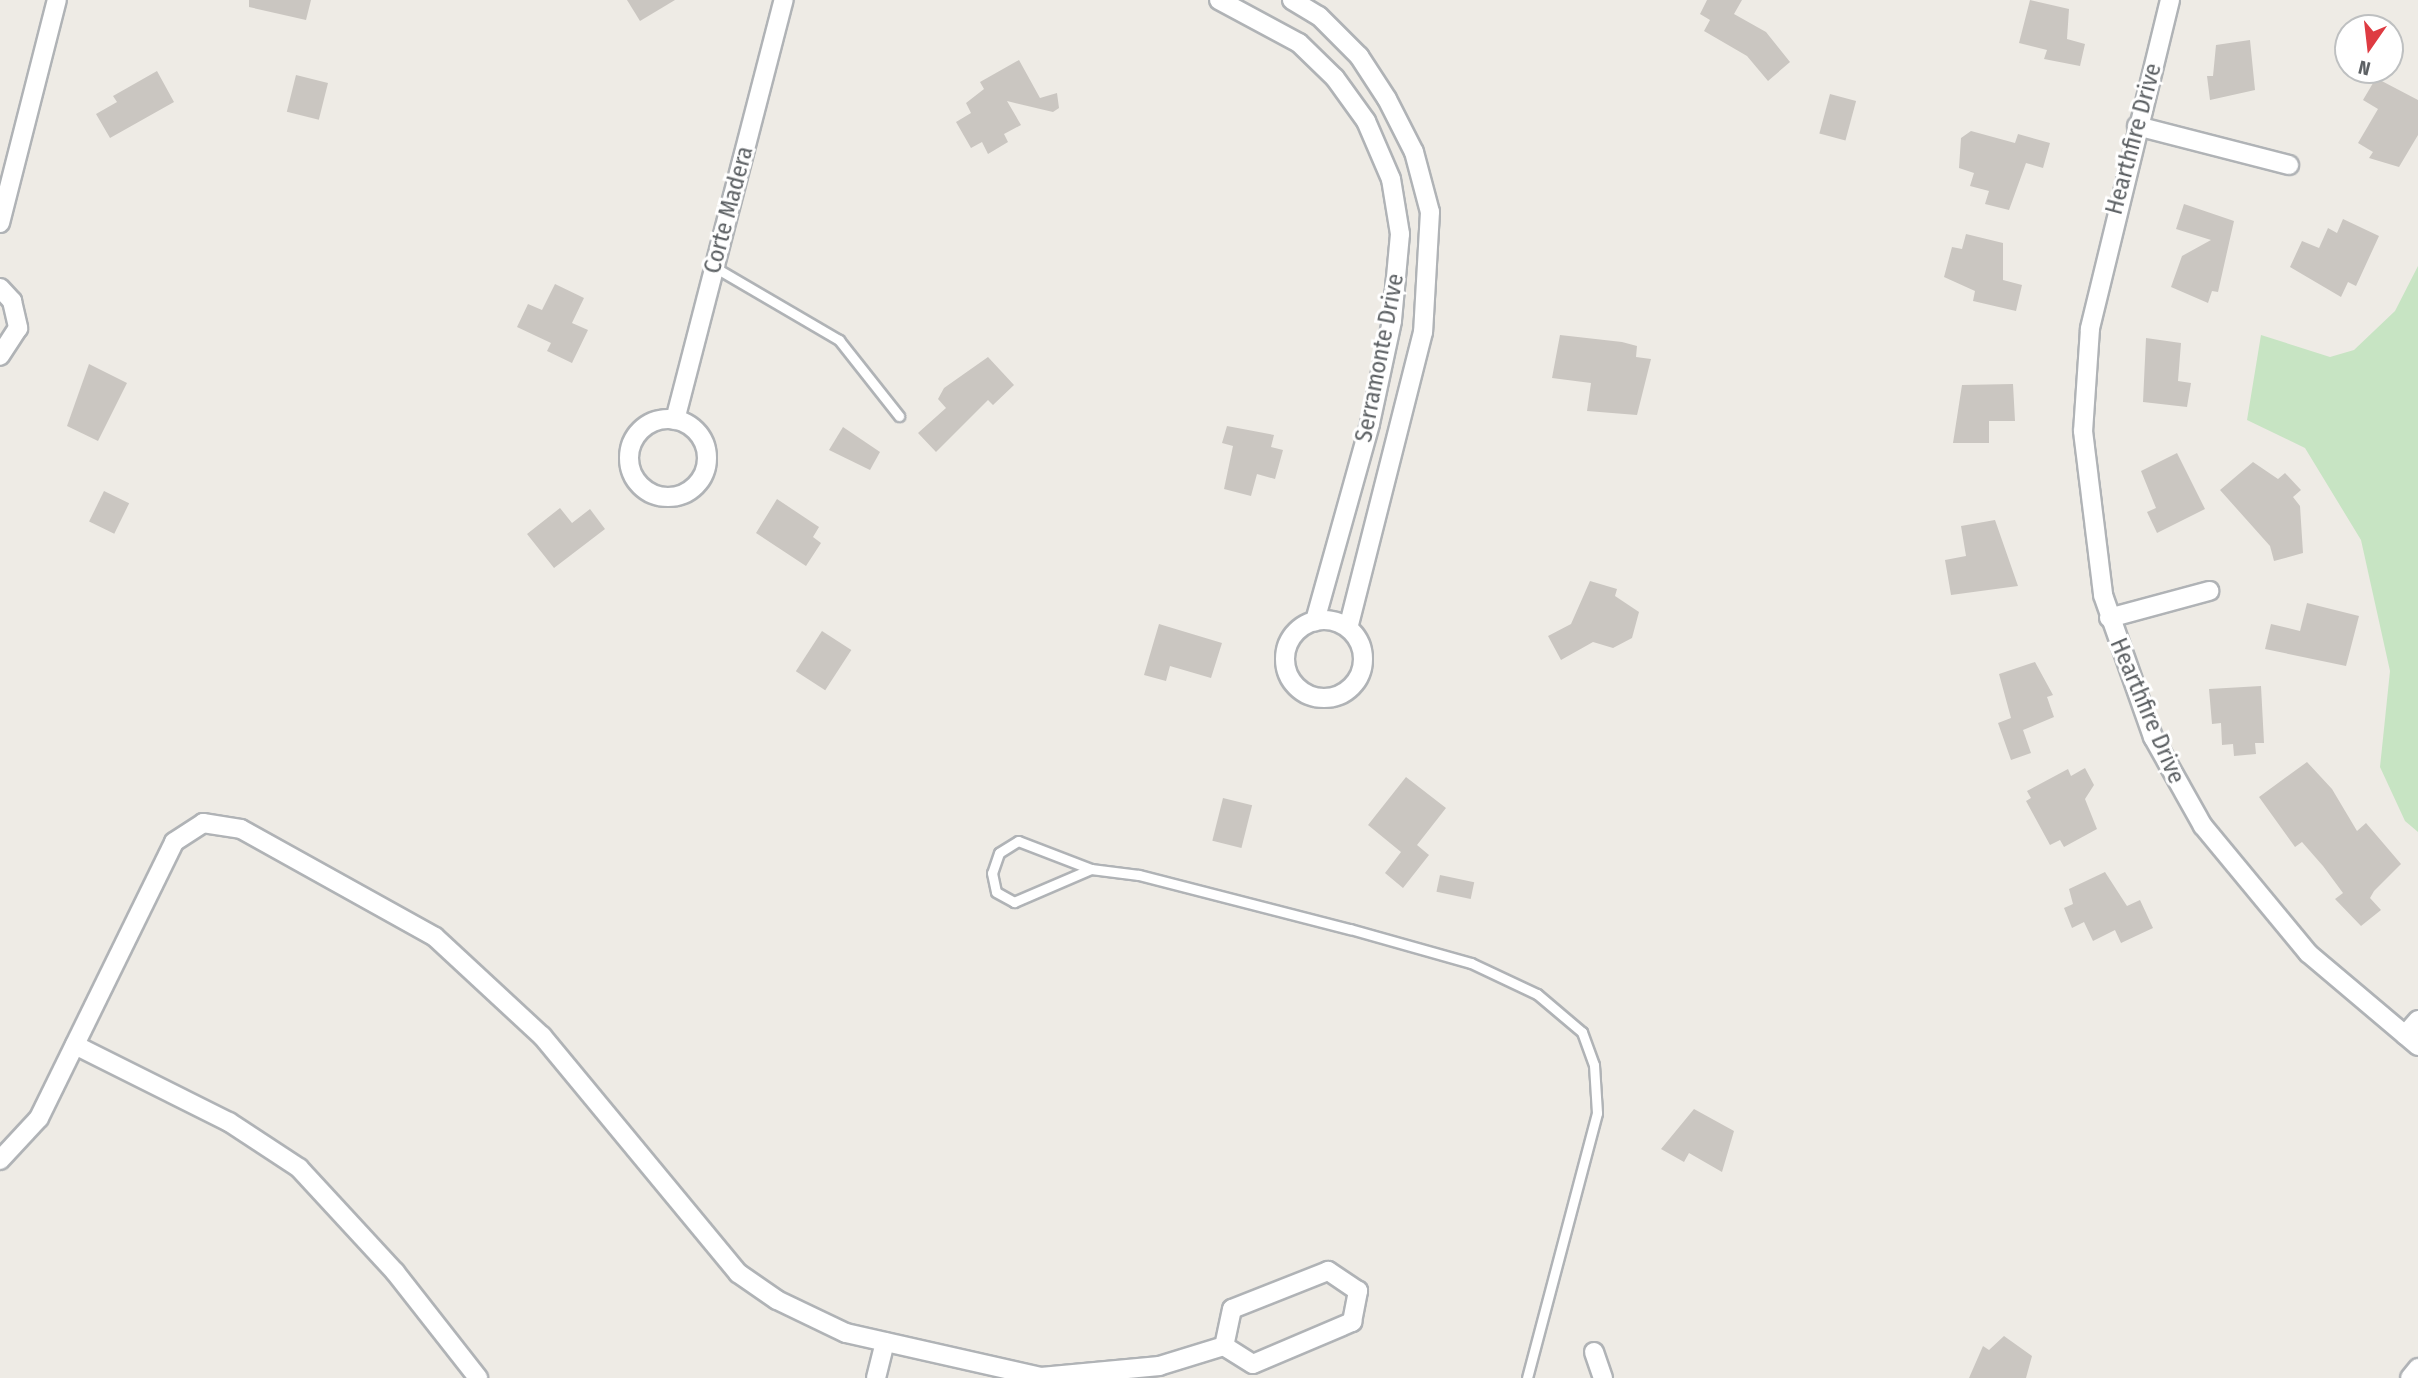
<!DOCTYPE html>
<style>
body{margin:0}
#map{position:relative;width:2418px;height:1378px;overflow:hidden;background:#eeebe5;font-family:"Fira Sans Condensed",sans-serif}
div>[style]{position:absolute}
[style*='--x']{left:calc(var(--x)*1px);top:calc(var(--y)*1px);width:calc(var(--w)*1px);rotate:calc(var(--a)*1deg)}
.green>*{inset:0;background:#c7e4c3}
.building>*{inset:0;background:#cac6c1;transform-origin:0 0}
.roads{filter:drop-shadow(2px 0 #b0b3b6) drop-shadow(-2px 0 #b0b3b6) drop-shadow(0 2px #b0b3b6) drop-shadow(0 -2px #b0b3b6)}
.service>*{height:9px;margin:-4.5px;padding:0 4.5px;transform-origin:4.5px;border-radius:4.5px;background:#fff}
.minor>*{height:18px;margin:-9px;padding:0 9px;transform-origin:9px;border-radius:9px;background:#fff}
.minor>.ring{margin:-9px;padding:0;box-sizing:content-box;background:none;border:18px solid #fff;border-radius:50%}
span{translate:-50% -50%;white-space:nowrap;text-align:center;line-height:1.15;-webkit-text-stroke:6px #fff;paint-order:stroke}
.street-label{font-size:24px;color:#5d6164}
.north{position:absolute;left:2334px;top:14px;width:70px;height:70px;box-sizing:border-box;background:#fff;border:2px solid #bec0c1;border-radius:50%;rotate:194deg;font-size:19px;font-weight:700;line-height:28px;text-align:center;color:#5d6164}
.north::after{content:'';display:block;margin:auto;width:24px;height:32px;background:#de3b42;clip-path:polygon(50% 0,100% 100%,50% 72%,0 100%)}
</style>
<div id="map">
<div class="green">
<i style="clip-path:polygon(2418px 266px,2418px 832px,2405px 821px,2380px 767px,2390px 671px,2361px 540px,2305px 448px,2247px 420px,2261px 335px,2330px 357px,2354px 350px,2395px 311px)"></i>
</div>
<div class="building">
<i style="clip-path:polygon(249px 0,311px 0,306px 20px,249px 7px)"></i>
<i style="clip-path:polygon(627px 0,675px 0,640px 21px)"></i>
<i style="clip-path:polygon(1707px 0,1742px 0,1734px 14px,1766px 32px,1790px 62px,1768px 81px,1747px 56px,1704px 31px,1710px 20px,1700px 14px)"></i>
<i style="clip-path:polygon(2030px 0,2069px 9px,2067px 39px,2085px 44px,2080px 66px,2044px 59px,2047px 50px,2019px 43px)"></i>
<i style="clip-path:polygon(2250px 40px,2255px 90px,2210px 100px,2207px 76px,2213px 76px,2216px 45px)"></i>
<i style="clip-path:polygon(1019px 60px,1040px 98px,1057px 93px,1059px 108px,1053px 112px,1007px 101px,1021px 125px,1004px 134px,1008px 142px,988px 154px,982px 142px,971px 148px,956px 122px,971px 113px,966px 103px,984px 89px,980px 82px)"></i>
<i style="clip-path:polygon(157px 71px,174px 102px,110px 138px,96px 114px,117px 102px,113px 96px)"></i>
<i style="left:296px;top:75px;width:33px;height:38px;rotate:14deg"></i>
<i style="clip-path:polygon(2376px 78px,2418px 100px,2418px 135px,2399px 167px,2369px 158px,2373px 152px,2358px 143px,2378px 109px,2363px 100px)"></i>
<i style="left:1830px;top:94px;width:27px;height:41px;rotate:15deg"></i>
<i style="clip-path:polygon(1971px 131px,2015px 143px,2018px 134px,2050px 143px,2043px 168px,2026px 163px,2009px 210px,1985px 204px,1989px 191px,1970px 186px,1974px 173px,1959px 168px,1961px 138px)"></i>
<i style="clip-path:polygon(2184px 204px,2234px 221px,2218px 292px,2212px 291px,2208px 303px,2171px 287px,2182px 256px,2211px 240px,2176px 229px)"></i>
<i style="clip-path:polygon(2343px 219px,2379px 236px,2356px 286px,2348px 282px,2341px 297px,2290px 267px,2302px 241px,2319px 248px,2328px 228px,2337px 233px)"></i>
<i style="clip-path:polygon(1966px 234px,2003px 243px,2003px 280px,2022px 285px,2016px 311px,1973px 301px,1975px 291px,1944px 277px,1952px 247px,1962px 249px)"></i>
<i style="clip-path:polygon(555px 284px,584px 298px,572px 323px,588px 330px,572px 363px,547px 351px,551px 343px,517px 327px,528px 304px,542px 310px)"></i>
<i style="clip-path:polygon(1560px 335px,1622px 342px,1637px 346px,1636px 357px,1651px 359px,1637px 415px,1587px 411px,1591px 383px,1552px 378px)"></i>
<i style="clip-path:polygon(2146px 338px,2181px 343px,2178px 381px,2191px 383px,2187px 407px,2143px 402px)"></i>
<i style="clip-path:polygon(988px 357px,1014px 385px,993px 405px,988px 400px,936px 452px,918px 433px,946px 408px,938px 399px,944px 388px)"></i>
<i style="clip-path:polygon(89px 364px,127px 383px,98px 441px,67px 426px)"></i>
<i style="clip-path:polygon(2013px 384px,2015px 421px,1989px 421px,1989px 443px,1953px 443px,1962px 385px)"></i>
<i style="clip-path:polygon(1227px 426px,1274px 435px,1271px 447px,1283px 450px,1275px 479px,1257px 474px,1251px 496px,1224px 489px,1233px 446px,1222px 443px)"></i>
<i style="clip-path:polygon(843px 427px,880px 452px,870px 470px,829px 450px)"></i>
<i style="clip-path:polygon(2177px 453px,2205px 509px,2157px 533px,2147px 512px,2156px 508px,2141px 471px)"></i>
<i style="clip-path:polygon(2253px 462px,2278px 479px,2285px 473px,2301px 490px,2293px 497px,2300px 506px,2303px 553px,2274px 561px,2270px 546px,2220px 490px)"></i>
<i style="left:104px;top:491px;width:28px;height:34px;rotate:26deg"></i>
<i style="clip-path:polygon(777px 499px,819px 527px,813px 537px,821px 543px,806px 566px,756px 533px)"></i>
<i style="clip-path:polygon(560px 508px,572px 523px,590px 509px,605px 529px,554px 568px,527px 534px)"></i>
<i style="clip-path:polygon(1995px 520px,2018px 586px,1951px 595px,1945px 560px,1966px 556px,1961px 526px)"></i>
<i style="clip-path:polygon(1590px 581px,1617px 589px,1615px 596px,1639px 612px,1632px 638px,1613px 648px,1593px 642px,1561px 660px,1548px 636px,1571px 624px)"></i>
<i style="clip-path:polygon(2307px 603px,2359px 616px,2346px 666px,2265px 649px,2271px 624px,2300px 631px)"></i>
<i style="clip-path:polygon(1159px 624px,1222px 643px,1211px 678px,1170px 666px,1166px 681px,1144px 675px)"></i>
<i style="left:822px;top:631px;width:35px;height:48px;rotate:33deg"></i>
<i style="clip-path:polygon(2035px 662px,2053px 695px,2047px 697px,2054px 717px,2023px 730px,2031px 753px,2011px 760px,1998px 723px,2011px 718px,1999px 674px)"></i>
<i style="clip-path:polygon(2261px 686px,2264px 743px,2255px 743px,2256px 754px,2234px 756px,2233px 744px,2222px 745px,2221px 723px,2212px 724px,2209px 689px)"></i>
<i style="clip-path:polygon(2307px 762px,2332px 789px,2357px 831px,2366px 823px,2401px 864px,2374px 891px,2370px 898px,2381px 910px,2361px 926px,2335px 899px,2343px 893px,2323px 866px,2302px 842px,2295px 847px,2259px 797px)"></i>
<i style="clip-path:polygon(2085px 768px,2094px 785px,2085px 799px,2097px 829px,2064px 847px,2060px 840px,2050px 845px,2026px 801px,2031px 798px,2027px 791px,2068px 769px,2071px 776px)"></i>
<i style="clip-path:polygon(1406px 777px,1446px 808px,1417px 845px,1429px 855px,1403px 888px,1385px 873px,1401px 852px,1368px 825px)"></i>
<i style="left:1223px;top:798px;width:30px;height:44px;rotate:14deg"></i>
<i style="clip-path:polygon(2105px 872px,2127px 906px,2140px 900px,2153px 928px,2121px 943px,2115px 930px,2093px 941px,2084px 922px,2072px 928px,2064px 908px,2073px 904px,2069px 889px)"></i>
<i style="left:1440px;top:875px;width:35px;height:17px;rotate:12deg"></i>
<i style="clip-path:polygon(1694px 1109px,1734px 1131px,1722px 1172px,1689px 1153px,1684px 1162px,1661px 1149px)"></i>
<i style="clip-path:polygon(2004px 1336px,2032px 1356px,2026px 1378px,1969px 1378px,1983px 1346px,1989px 1350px)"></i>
</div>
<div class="roads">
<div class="service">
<i style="--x:714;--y:267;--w:145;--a:30.3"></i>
<i style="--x:839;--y:340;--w:97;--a:51.7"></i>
<i style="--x:1091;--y:869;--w:78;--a:-159"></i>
<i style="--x:1018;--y:841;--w:22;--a:148"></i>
<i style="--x:999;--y:853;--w:21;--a:109"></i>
<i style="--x:992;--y:873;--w:19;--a:78"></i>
<i style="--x:996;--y:892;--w:21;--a:29"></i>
<i style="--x:1014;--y:902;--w:84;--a:-23.2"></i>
<i style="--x:1091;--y:869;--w:48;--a:7.1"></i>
<i style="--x:1139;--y:875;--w:218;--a:14.4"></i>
<i style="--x:1350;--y:929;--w:126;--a:15.7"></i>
<i style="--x:1471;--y:963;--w:73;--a:25.2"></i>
<i style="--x:1537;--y:994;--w:59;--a:40.2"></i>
<i style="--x:1582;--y:1032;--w:35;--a:70"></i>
<i style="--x:1594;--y:1065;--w:48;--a:86.4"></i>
<i style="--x:1597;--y:1113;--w:274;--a:104.8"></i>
</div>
<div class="minor">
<i style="--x:1219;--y:0;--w:91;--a:28.3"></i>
<i style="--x:1299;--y:43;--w:50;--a:44.2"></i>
<i style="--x:1335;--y:78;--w:53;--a:54.2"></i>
<i style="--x:1366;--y:121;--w:63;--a:66.7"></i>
<i style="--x:1391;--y:179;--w:56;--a:80.7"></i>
<i style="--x:1400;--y:234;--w:87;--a:95.3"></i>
<i style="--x:1392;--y:321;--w:105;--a:102.1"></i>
<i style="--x:1370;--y:424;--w:205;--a:105.6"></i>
<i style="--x:1292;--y:0;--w:31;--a:31"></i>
<i style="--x:1319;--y:16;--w:57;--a:45"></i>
<i style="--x:1359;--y:56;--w:51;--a:56.9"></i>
<i style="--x:1387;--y:99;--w:59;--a:63"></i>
<i style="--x:1414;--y:152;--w:62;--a:75.1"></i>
<i style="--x:1430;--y:212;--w:120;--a:93.3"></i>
<i style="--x:1423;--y:332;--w:305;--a:104.2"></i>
<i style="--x:2170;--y:0;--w:339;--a:103.7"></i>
<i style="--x:2090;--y:329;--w:102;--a:93.9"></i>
<i style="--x:2083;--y:431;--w:165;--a:83"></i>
<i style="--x:2103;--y:595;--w:151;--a:70.6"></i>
<i style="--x:2153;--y:737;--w:102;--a:60.7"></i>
<i style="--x:2203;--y:826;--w:165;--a:50.4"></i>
<i style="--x:2308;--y:953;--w:144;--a:40.2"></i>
<i style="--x:2137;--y:126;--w:157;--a:14.4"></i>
<i style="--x:0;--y:223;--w:230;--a:-75.7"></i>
<i style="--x:0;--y:288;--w:18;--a:47"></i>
<i style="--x:12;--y:301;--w:28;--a:77"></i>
<i style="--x:18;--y:328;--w:33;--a:123"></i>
<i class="ring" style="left:629px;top:419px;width:60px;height:60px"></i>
<i style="--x:675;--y:420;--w:434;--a:-75.5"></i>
<i style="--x:2109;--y:618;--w:104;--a:-15.1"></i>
<i class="ring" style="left:1285px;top:620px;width:60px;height:60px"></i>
<i style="--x:2405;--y:1035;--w:20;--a:-49"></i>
<i style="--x:75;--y:1045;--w:172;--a:26.6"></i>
<i style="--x:229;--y:1122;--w:84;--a:33.3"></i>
<i style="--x:299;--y:1168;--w:142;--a:47.3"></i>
<i style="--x:395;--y:1272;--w:135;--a:51.9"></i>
<i style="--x:0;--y:1160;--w:57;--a:-47.1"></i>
<i style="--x:39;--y:1118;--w:307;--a:-63.9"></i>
<i style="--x:174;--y:842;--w:35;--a:-33"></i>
<i style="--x:203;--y:823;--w:38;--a:9"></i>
<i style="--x:241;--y:829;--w:222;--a:29.1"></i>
<i style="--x:435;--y:937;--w:146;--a:42.8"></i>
<i style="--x:542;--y:1036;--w:308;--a:50.4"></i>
<i style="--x:738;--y:1273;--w:47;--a:34.7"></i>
<i style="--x:777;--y:1300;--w:76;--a:25.6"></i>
<i style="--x:846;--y:1333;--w:200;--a:12.7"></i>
<i style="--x:1041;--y:1377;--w:119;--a:-5.3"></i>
<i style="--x:1159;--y:1366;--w:68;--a:-17.1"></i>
<i style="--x:1224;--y:1346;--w:34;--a:32"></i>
<i style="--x:1253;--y:1364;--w:108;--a:-23"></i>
<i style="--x:1352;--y:1322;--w:32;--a:-79"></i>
<i style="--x:1358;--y:1291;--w:36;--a:-146"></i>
<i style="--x:1328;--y:1271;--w:103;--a:158.4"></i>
<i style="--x:1232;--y:1309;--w:38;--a:102"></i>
<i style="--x:1594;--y:1352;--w:28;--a:71"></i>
<i style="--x:876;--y:1378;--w:37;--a:-76"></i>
<i style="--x:2410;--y:1378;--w:13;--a:-51"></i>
</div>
</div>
<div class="street-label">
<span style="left:2134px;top:139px;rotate:-75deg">Hearthfire Drive</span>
<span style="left:729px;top:210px;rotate:-75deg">Corte Madera</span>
<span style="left:1380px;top:358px;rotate:-79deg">Serramonte Drive</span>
<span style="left:2147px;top:711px;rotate:67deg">Hearthfire Drive</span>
</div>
<div class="north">N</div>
</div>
